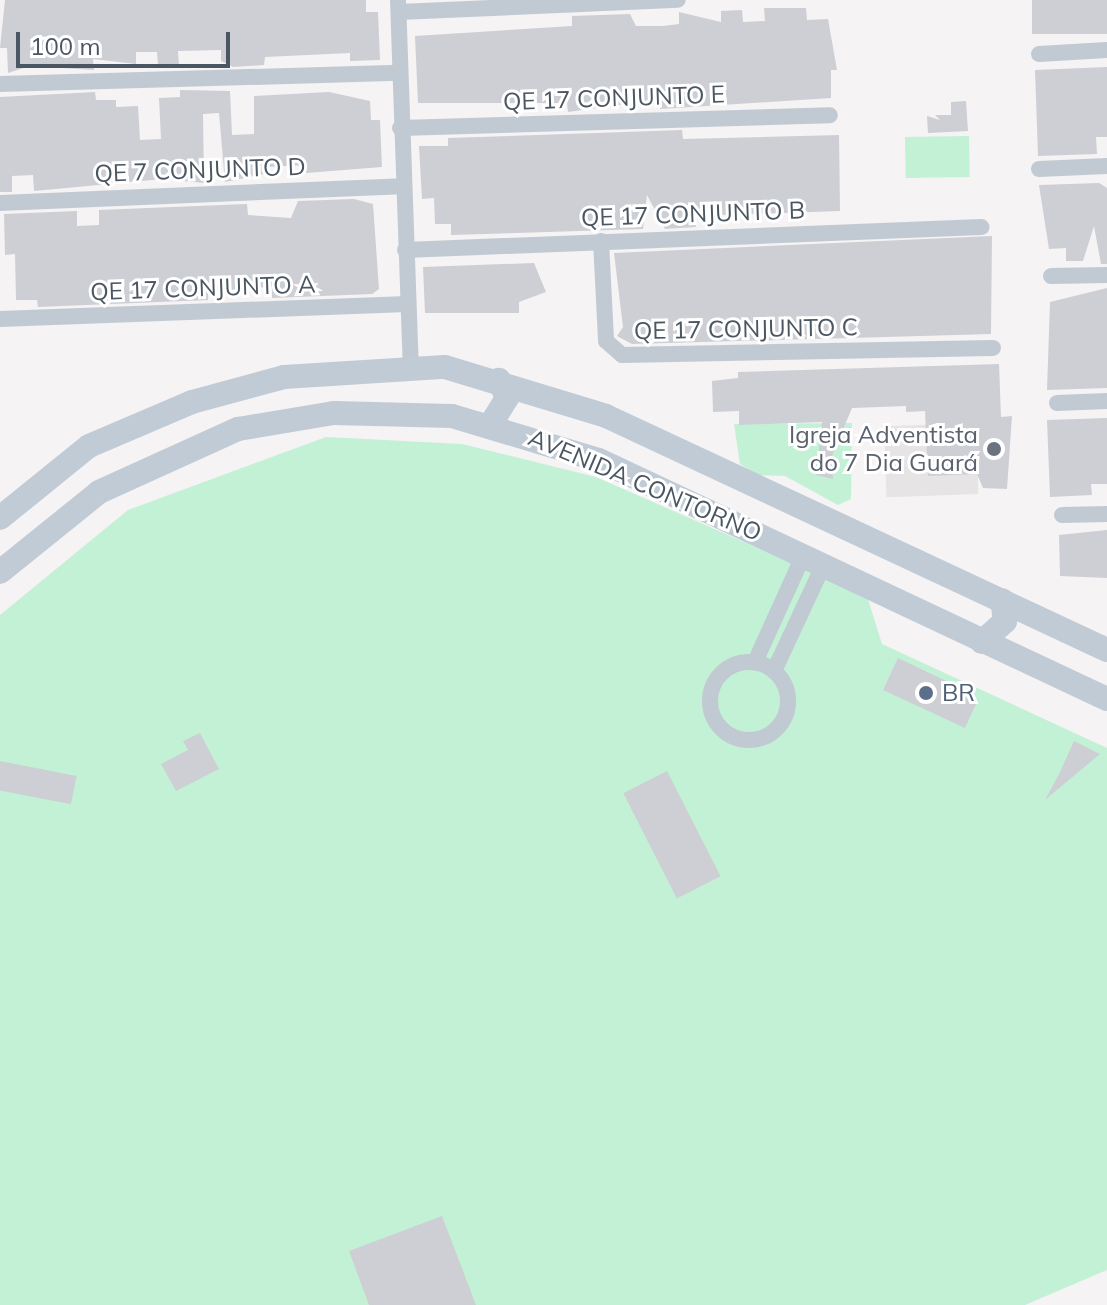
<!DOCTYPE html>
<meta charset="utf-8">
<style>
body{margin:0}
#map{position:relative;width:1107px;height:1305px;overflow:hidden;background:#f5f3f3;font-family:Mulish,sans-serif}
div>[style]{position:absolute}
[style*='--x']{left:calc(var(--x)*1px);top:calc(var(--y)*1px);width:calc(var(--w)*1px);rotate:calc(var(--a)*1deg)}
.education>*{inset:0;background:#e6e4e5;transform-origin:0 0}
.green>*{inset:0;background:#c3f1d5;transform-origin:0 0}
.building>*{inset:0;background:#cdcfd5;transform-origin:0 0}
.minor>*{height:16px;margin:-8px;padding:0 8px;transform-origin:8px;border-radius:8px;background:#c1cad2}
.minor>.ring{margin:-8px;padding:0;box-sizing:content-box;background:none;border:16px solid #c1cad2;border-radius:50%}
.secondary>*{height:24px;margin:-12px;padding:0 12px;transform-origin:12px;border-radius:12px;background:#c1cbd6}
.dots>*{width:22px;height:22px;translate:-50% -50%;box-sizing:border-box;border:4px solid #fff;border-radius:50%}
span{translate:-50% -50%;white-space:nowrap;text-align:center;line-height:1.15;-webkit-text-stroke:6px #fff;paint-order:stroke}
.street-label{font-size:24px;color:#4a5661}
.worship-label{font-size:24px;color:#5b616d}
.right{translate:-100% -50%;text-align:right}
.service-label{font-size:24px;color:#4e5e75}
.left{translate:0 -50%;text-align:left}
.scale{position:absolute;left:16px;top:32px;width:214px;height:36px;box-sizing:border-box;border:4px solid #4a5661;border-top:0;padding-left:10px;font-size:24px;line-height:28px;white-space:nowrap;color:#4a5661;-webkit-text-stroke:6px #fff;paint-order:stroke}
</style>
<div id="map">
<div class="education">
<i style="left:976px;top:423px;width:71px;height:92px;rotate:88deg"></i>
</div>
<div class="green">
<i style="left:969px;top:136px;width:41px;height:64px;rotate:89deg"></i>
<i style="clip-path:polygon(852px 423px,851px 499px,838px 505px,785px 476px,758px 475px,740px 464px,734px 424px)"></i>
<i style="clip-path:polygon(326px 437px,462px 444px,596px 477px,867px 596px,882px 644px,1107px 748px,1107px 1270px,1025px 1305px,0 1305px,0 615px,128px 510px)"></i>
</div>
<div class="building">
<i style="clip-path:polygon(5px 0,366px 0,366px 12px,378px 12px,380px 60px,350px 61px,350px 53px,265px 57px,264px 65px,233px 67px,221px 61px,221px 50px,178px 51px,179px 65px,158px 65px,157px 52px,136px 52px,136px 64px,93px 59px,94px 70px,30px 66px,8px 73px,7px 48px,0 48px)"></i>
<i style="left:1032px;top:0;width:75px;height:34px"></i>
<i style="clip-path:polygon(764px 8px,806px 8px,807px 20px,828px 19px,837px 70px,831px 70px,831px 98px,660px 109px,660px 101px,639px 102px,568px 112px,567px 103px,418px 103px,415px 36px,572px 26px,572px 16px,630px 14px,636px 26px,663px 26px,679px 24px,679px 12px,721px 22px,721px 11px,742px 10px,743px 22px,765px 21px)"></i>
<i style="clip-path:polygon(1107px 67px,1107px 137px,1096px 137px,1097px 154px,1038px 156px,1035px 70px)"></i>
<i style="clip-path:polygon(180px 90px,230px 91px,232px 135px,254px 134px,254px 96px,329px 92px,370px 101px,371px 120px,380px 120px,382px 167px,306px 173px,306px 165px,266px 167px,265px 174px,225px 182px,219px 113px,203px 114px,204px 183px,162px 179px,34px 191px,33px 175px,12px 176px,12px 192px,0 192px,0 97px,95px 92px,96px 100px,116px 100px,116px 107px,138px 106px,140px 140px,161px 139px,159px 98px,180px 97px)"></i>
<i style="clip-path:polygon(966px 101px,968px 131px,928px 133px,927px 116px,940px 120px,935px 115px,951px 115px,951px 102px)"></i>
<i style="clip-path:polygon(682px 130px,683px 139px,839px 135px,840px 211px,695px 216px,696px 227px,665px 229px,647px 195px,643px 229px,451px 235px,451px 224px,435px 224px,434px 198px,422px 199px,419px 146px,448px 146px,448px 138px)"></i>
<i style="clip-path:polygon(1099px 183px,1107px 188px,1107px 264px,1101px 264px,1094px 226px,1083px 261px,1066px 261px,1066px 248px,1049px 249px,1039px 185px)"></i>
<i style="clip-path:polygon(354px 199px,373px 204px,379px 289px,372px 294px,272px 298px,272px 287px,250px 288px,208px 292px,208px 300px,38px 307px,37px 300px,16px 300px,15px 254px,5px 255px,4px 214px,77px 211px,77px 226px,99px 225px,99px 210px,247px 204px,248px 215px,291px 218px,298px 201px)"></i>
<i style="clip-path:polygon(992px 236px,991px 334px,632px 344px,617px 336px,623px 327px,614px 253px)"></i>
<i style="clip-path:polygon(534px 263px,546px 292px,519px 302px,519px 313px,425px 313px,423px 267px)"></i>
<i style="clip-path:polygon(1107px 288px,1107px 388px,1047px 390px,1050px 302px)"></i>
<i style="clip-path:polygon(999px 364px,1001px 417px,1012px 416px,1007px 489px,983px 488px,977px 474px,928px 476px,925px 411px,906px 412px,906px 406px,852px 408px,831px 458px,833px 479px,816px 475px,822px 422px,739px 425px,739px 411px,713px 412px,712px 381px,738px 378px,738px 372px)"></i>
<i style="clip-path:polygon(1107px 418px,1107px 484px,1091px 484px,1092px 495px,1050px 497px,1047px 420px)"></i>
<i style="clip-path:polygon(1107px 530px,1107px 578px,1060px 576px,1059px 535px)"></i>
<i style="clip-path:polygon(898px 658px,965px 690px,963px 696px,977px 702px,965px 728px,883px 690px)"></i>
<i style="clip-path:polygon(200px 733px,219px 769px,176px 791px,161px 764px,188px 750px,183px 741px)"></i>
<i style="clip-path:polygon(1074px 741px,1100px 754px,1045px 800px,1059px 774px)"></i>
<i style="left:0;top:761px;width:78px;height:29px;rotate:11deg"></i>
<i style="left:667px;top:771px;width:118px;height:49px;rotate:63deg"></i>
<i style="clip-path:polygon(442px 1216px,476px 1305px,369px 1305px,349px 1251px)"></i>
</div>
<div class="minor">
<i style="--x:398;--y:0;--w:365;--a:88"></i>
<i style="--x:399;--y:12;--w:279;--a:-2.5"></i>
<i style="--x:1039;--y:54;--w:68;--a:-3.4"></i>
<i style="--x:0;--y:84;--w:399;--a:-1.6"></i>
<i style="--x:400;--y:128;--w:430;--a:-1.7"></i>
<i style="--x:1039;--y:169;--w:68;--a:-2.5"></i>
<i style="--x:0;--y:203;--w:402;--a:-2.4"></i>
<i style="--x:601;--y:241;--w:100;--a:87.1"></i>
<i style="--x:606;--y:341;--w:21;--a:41"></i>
<i style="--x:622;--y:355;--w:371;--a:-1.1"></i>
<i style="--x:405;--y:250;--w:577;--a:-2.28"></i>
<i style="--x:1051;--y:276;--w:56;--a:-1"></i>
<i style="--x:0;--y:319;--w:408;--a:-2.1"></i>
<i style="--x:1057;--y:403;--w:50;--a:-2.3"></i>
<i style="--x:1062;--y:515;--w:45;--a:-1.3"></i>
<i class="ring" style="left:710px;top:662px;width:62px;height:62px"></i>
<i style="--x:755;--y:662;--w:119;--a:-65.6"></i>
<i style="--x:774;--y:671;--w:118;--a:-65"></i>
</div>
<div class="secondary">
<i style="--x:492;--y:422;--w:28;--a:-58"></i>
<i style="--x:507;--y:398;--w:20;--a:-114"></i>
<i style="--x:0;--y:518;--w:114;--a:-39"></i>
<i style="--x:89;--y:446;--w:112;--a:-23.1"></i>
<i style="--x:192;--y:402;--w:95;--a:-15.2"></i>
<i style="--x:284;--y:377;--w:161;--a:-3.6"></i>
<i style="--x:445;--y:367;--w:168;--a:16.9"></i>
<i style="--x:606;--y:416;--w:553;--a:25.04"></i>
<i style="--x:0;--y:572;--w:127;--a:-38.9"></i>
<i style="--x:99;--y:492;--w:153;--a:-24.4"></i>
<i style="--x:238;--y:429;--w:97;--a:-9.5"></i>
<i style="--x:334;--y:413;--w:118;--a:1.5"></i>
<i style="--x:452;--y:416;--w:153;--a:16.7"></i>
<i style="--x:599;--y:460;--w:561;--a:25.2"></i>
<i style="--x:982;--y:642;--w:31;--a:-42"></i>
<i style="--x:1005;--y:621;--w:21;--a:-98"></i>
</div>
<div class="dots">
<i style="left:994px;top:449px;background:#6b7280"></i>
<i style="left:926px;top:693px;background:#5c6f8a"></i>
</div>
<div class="street-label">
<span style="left:614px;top:98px;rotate:-2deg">QE 17 CONJUNTO E</span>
<span style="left:200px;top:170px;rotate:-2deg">QE 7 CONJUNTO D</span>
<span style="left:693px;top:214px;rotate:-2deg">QE 17 CONJUNTO B</span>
<span style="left:203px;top:288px;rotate:-2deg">QE 17 CONJUNTO A</span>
<span style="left:746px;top:329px;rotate:-1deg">QE 17 CONJUNTO C</span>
<span style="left:645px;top:485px;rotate:23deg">AVENIDA CONTORNO</span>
</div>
<div class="worship-label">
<span class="right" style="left:978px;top:449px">Igreja Adventista<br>do 7 Dia Guará</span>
</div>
<div class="service-label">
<span class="left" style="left:942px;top:693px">BR</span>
</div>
<div class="scale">100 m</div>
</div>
